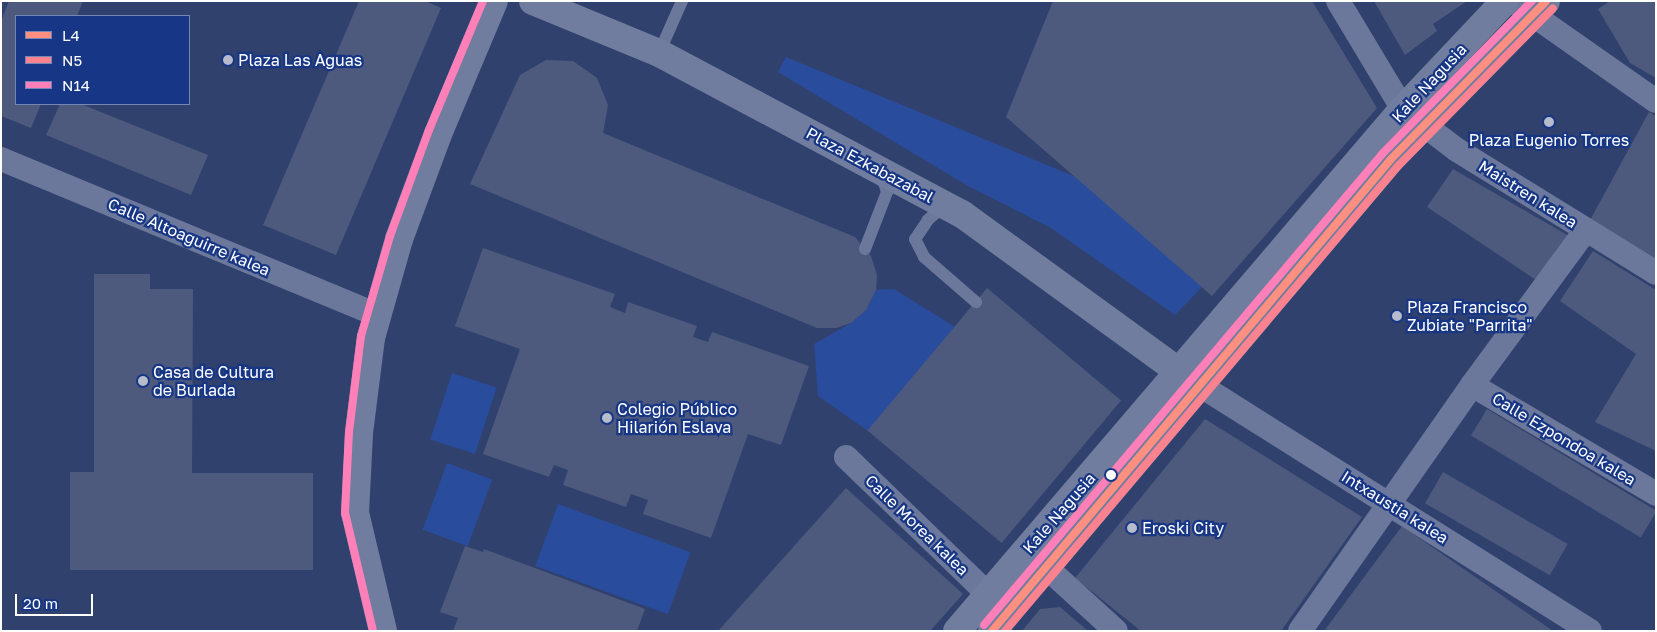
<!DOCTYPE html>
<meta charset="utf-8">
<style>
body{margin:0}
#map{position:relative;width:1657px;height:632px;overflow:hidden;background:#30416d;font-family:"Golos Text",sans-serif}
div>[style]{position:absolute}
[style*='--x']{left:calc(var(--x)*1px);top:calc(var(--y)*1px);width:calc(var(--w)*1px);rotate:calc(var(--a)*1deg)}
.green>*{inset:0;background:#2a4c9d;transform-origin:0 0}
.building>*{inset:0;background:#4d5a7e;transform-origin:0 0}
.lane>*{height:12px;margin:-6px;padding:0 6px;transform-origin:6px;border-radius:6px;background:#6c789b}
.street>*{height:24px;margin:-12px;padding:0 12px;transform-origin:12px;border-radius:12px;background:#6c789b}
.secondary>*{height:28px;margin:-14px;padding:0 14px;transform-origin:14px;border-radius:14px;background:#717d9e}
.bus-1>*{height:8px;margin:-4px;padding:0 4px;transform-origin:4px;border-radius:4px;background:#ff8f80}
.bus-2>*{height:8px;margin:-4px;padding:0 4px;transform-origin:4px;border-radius:4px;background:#fb8390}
.bus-3>*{height:8px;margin:-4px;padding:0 4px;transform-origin:4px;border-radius:4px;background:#ff80b8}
.dots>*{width:14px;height:14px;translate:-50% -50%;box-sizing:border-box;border:2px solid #173686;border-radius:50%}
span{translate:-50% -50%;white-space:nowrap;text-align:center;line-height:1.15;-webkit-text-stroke:4.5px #173686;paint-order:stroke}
.poi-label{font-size:16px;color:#fff}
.left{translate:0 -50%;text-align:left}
.street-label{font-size:16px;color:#fff}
.frame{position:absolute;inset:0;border:2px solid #fff;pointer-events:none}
.legend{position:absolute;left:15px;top:15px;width:175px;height:90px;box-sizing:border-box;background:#173686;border:1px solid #7486b6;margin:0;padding:6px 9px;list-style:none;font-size:15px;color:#fff}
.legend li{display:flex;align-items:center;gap:10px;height:25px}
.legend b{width:25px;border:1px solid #7486b6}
.scale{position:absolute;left:15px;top:594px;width:78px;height:22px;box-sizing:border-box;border:2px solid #fff;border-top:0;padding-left:6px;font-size:15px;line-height:18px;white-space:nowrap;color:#fff;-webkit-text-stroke:4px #173686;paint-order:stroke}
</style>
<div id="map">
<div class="green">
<i style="clip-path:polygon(786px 57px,1076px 177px,1202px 287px,1175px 315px,1051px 228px,968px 186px,778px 72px)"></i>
<i style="clip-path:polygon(894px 289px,955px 327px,868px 431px,818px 396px,814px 344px,851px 323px,866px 310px,876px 290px)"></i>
<i style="left:452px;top:373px;width:47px;height:70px;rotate:18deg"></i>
<i style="left:447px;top:463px;width:48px;height:71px;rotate:20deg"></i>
<i style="left:558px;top:504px;width:141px;height:66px;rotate:20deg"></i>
</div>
<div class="building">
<i style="clip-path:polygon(9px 1px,83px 1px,77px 16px,16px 16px,16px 104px,41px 104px,31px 128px,1px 116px,1px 21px)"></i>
<i style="clip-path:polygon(359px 1px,425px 1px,441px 8px,336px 255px,263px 225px)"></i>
<i style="clip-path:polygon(1053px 1px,1312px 1px,1377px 108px,1212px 296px,1006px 117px)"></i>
<i style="clip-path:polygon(1374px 1px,1467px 1px,1433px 24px,1437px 31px,1405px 55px)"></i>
<i style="clip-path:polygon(1610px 1px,1656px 1px,1656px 78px,1630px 63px,1598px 9px)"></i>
<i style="clip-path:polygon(546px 60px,573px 61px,597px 78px,608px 105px,603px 133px,855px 237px,871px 256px,877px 275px,876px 290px,866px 310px,851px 323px,836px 328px,817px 328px,470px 184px,520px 75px)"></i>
<i style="clip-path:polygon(60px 104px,81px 104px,208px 155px,191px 195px,46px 135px)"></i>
<i style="clip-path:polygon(1649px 112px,1656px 116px,1656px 263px,1589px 222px)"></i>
<i style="clip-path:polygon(1453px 169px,1569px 236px,1539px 282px,1427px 207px)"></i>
<i style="clip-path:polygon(483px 248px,615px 294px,610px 307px,625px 313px,628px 302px,697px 326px,693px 337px,708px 342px,712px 332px,809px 366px,781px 445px,748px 434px,711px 538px,643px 514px,648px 500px,631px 494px,626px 507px,563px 485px,568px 470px,554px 465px,549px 477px,483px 454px,520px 349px,455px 326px)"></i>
<i style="clip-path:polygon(1593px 251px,1656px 290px,1656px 451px,1595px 422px,1636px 354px,1560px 301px)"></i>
<i style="clip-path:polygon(94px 274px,150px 274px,150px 289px,193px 289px,192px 473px,313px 473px,313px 570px,70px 570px,70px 472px,94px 472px)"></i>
<i style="left:987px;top:288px;width:175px;height:186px;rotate:40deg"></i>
<i style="left:1487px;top:409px;width:198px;height:31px;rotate:31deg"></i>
<i style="clip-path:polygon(1205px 419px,1362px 517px,1281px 631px,1141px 631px,1075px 578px)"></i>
<i style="left:1443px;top:472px;width:144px;height:36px;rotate:30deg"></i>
<i style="clip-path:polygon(846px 488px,963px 594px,930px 631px,719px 630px)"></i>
<i style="clip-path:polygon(1402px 526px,1553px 631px,1324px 631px)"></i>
<i style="clip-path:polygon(465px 546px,483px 552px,484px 549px,645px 609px,637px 631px,453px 631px,458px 618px,440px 612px)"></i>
<i style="clip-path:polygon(1060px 607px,1088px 631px,1022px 631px,1040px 609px)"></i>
</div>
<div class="lane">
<i style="--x:659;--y:53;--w:57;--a:-66.1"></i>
<i style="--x:945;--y:205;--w:23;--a:139"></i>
<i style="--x:928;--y:220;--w:23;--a:124"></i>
<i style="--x:915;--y:239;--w:20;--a:63"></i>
<i style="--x:924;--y:257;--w:69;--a:40.9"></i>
<i style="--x:865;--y:249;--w:61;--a:-68.9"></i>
<i style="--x:887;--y:192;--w:19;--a:-108"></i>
</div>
<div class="street">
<i style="--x:1338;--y:1;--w:126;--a:59"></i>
<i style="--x:1403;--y:109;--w:68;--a:37.2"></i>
<i style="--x:1457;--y:150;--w:234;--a:31.7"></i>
<i style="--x:1513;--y:1;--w:174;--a:35"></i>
<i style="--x:1;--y:159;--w:407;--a:22.5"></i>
<i style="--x:1198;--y:384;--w:463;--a:32.2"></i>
<i style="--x:1472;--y:385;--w:192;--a:-53.7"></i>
<i style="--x:846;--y:457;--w:197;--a:44"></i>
<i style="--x:1028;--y:563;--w:6;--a:-18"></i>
<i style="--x:1034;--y:561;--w:15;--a:28"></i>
<i style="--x:1047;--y:568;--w:93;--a:42.4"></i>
<i style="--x:1300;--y:631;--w:300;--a:-55"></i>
<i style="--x:1472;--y:385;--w:214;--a:30.6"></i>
</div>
<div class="secondary">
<i style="--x:533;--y:1;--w:136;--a:22.4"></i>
<i style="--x:659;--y:53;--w:343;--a:28"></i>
<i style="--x:962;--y:214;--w:271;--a:36"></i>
<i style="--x:383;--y:631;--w:121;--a:-103.3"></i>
<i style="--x:355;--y:513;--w:80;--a:-87.1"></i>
<i style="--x:359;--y:433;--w:96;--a:-82.8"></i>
<i style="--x:371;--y:338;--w:103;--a:-74.2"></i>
<i style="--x:399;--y:239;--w:112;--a:-69.6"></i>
<i style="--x:438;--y:134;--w:144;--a:-67.2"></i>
<i style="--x:957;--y:631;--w:687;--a:-49.49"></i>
<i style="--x:1403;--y:109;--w:149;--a:-46.6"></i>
<i style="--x:992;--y:631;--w:618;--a:-49.79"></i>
<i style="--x:1391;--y:159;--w:221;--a:-45.5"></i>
</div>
<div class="bus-1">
<i style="--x:992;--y:631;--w:618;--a:-49.79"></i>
<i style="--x:1391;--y:159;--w:221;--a:-45.5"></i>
</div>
<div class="bus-2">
<i style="--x:1005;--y:631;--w:609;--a:-49.8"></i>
<i style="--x:1398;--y:166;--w:221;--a:-45.5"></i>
</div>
<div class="bus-3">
<i style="--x:984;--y:625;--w:618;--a:-49.79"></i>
<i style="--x:1383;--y:153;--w:213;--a:-45.6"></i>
<i style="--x:373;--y:631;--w:121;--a:-103.3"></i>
<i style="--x:345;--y:513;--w:81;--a:-87.2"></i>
<i style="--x:349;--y:432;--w:97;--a:-82.9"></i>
<i style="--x:361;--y:336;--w:104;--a:-73.8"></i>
<i style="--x:390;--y:236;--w:113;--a:-69.8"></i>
<i style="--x:429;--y:130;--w:140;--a:-67.3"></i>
</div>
<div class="dots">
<i style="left:228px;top:60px;background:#b7bccc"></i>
<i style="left:1549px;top:122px;background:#b7bccc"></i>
<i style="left:1397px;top:316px;background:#b7bccc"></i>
<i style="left:143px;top:381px;background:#b7bccc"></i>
<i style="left:607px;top:418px;background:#b7bccc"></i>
<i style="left:1111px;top:475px;background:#fff"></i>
<i style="left:1132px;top:528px;background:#b7bccc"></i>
</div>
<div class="poi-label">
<span class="left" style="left:238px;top:60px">Plaza Las Aguas</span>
<span style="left:1549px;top:140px">Plaza Eugenio Torres</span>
<span class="left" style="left:1407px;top:316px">Plaza Francisco<br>Zubiate "Parrita"</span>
<span class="left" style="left:153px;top:381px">Casa de Cultura<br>de Burlada</span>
<span class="left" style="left:617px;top:418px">Colegio Público<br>Hilarión Eslava</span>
<span class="left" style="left:1142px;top:528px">Eroski City</span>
</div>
<div class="street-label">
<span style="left:1429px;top:83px;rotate:-47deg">Kale Nagusia</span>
<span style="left:870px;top:165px;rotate:28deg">Plaza Ezkabazabal</span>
<span style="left:1528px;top:194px;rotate:32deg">Maistren kalea</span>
<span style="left:189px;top:237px;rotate:23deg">Calle Altoaguirre kalea</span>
<span style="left:1564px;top:439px;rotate:31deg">Calle Ezpondoa kalea</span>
<span style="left:1395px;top:507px;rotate:32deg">Intxaustia kalea</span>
<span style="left:1059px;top:513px;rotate:-49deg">Kale Nagusia</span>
<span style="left:917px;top:525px;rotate:44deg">Calle Morea kalea</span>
</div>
<div class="frame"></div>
<ul class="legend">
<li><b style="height:6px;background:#ff8f80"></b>L4</li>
<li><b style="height:6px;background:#fb8390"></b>N5</li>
<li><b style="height:6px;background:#ff80b8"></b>N14</li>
</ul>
<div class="scale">20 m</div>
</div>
